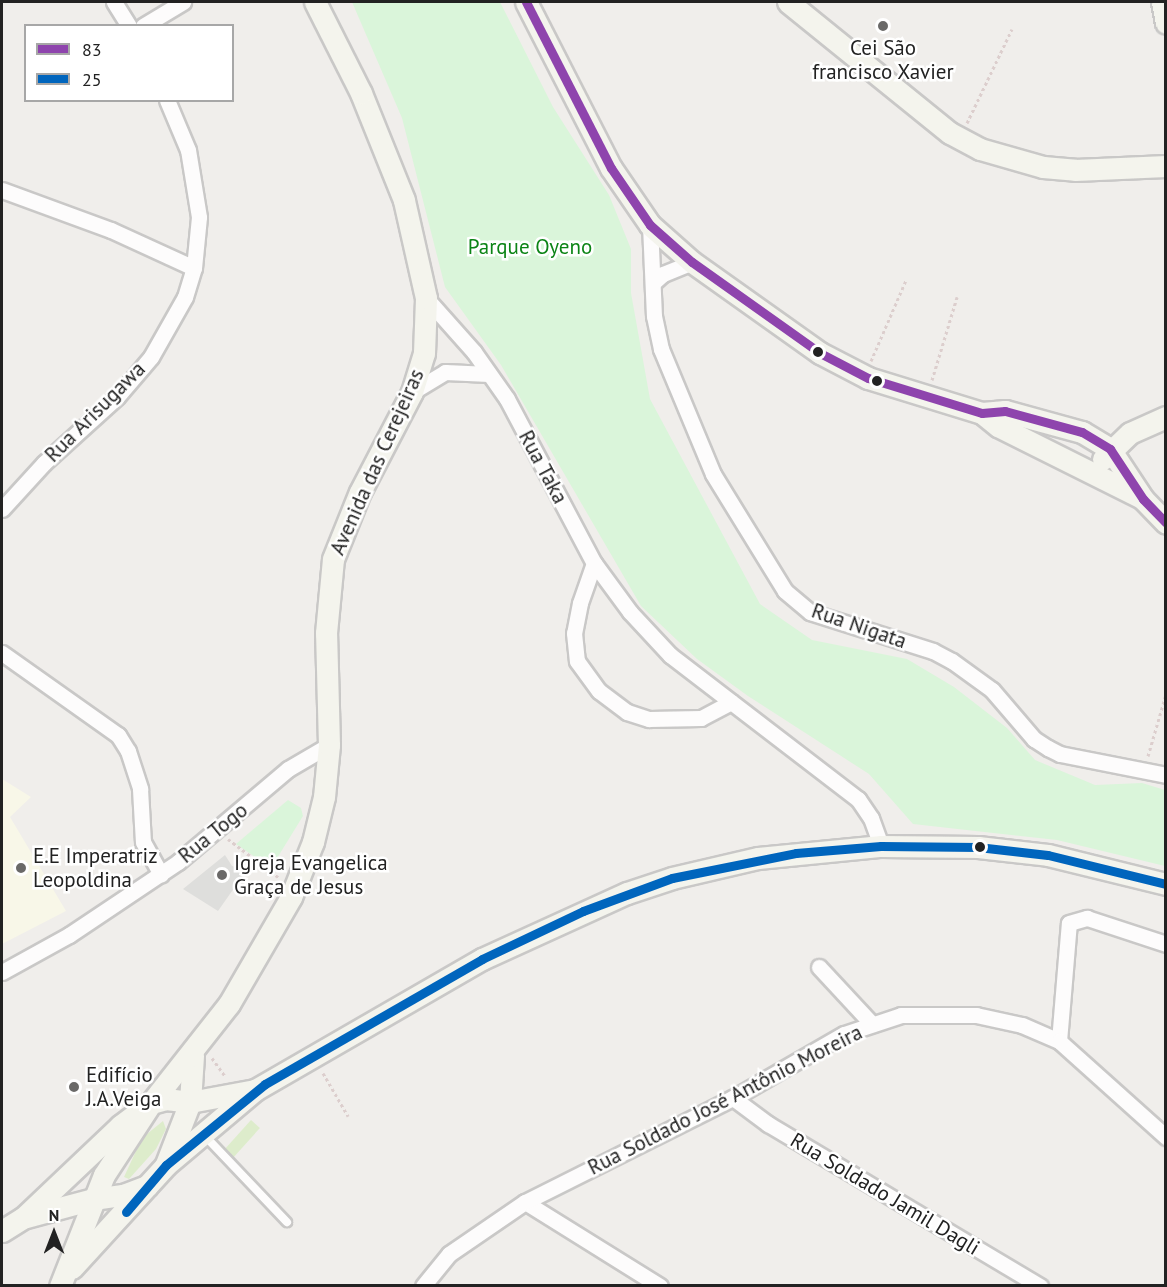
<!DOCTYPE html>
<meta charset="utf-8">
<style>
body{margin:0}
#map{position:relative;width:1167px;height:1287px;overflow:hidden;background:#f0eeeb;font-family:"PT Sans",sans-serif}
div>[style]{position:absolute}
[style*='--x']{left:calc(var(--x)*1px);top:calc(var(--y)*1px);width:calc(var(--w)*1px);rotate:calc(var(--a)*1deg)}
.education>*{inset:0;background:#f8f7e8}
.religious>*{inset:0;background:#dededc}
.grass>*{inset:0;background:#ddeccb;transform-origin:0 0}
.park>*{inset:0;background:#daf5da}
.path>*{height:3px;margin-top:-1.5px;transform-origin:0;background:repeating-linear-gradient(90deg,#dccecd 0 3px,transparent 0 6px)}
.roads{filter:drop-shadow(2px 0 #c9c8c7) drop-shadow(-2px 0 #c9c8c7) drop-shadow(0 2px #c9c8c7) drop-shadow(0 -2px #c9c8c7)}
.lane>*{height:8px;margin:-4px;padding:0 4px;transform-origin:4px;border-radius:4px;background:#fdfcfc}
.street>*{height:15px;margin:-7.5px;padding:0 7.5px;transform-origin:7.5px;border-radius:7.5px;background:#fdfcfc}
.secondary>*{height:21px;margin:-10.5px;padding:0 10.5px;transform-origin:10.5px;border-radius:10.5px;background:#f4f4ed}
.bus-1>*{height:9px;margin:-4.5px;padding:0 4.5px;transform-origin:4.5px;border-radius:4.5px;background:#8e44ad}
.bus-2>*{height:9px;margin:-4.5px;padding:0 4.5px;transform-origin:4.5px;border-radius:4.5px;background:#0065bd}
.dots>*{width:16px;height:16px;translate:-50% -50%;box-sizing:border-box;border:3px solid #fff;border-radius:50%}
span{translate:-50% -50%;white-space:nowrap;text-align:center;line-height:1.15;-webkit-text-stroke:5px #fff;paint-order:stroke}
.poi-label{font-size:21px;color:#222}
.left{translate:0 -50%;text-align:left}
.park-label{font-size:21px;color:#0c8416}
.street-label{font-size:21px;color:#222}
.frame{position:absolute;inset:0;border:3px solid #222;pointer-events:none}
.legend{position:absolute;left:24px;top:24px;width:210px;height:78px;box-sizing:border-box;background:#fff;border:2px solid #a7a7a7;margin:0;padding:8px 10px;list-style:none;font-size:18px;color:#222}
.legend li{display:flex;align-items:center;gap:12px;height:30px}
.legend b{width:30px;border:2px solid #a7a7a7}
.north{position:absolute;left:24px;top:1203px;width:60px;height:60px;-webkit-text-stroke:4px #fff;paint-order:stroke;rotate:0deg;font-size:16px;font-weight:700;line-height:24px;text-align:center;color:#222}
.north::after{content:'';display:block;margin:auto;width:21px;height:27px;background:#222;clip-path:polygon(50% 0,100% 100%,50% 72%,0 100%)}
</style>
<div id="map">
<div class="education">
<i style="clip-path:polygon(2px 779px,31px 797px,10px 817px,66px 911px,2px 944px)"></i>
</div>
<div class="religious">
<i style="clip-path:polygon(225px 855px,232px 866px,240px 868px,246px 861px,251px 864px,218px 911px,183px 889px)"></i>
</div>
<div class="grass">
<i style="left:251px;top:1120px;width:12px;height:40px;rotate:42deg"></i>
<i style="clip-path:polygon(163px 1121px,166px 1129px,156px 1149px,129px 1179px,124px 1177px,142px 1138px)"></i>
</div>
<div class="park">
<i style="clip-path:polygon(352px 2px,500px 2px,553px 107px,609px 195px,631px 249px,631px 293px,650px 399px,760px 604px,812px 640px,907px 659px,954px 687px,1007px 728px,1035px 760px,1095px 785px,1142px 783px,1165px 790px,1165px 866px,1057px 840px,913px 824px,869px 774px,748px 696px,697px 659px,641px 606px,501px 365px,445px 287px,402px 118px)"></i>
<i style="clip-path:polygon(288px 800px,301px 808px,303px 816px,271px 868px,236px 844px)"></i>
</div>
<div class="path">
<i style="--x:967;--y:123;--w:104;--a:-64.4"></i>
<i style="--x:871;--y:361;--w:88;--a:-66.6"></i>
<i style="--x:932;--y:380;--w:87;--a:-73.2"></i>
<i style="--x:1148;--y:756;--w:65;--a:-73.8"></i>
<i style="--x:228;--y:839;--w:63;--a:37.2"></i>
<i style="--x:212;--y:1058;--w:22;--a:54"></i>
<i style="--x:323;--y:1073;--w:50;--a:59.8"></i>
</div>
<div class="roads">
<div class="lane">
<i style="--x:205;--y:1136;--w:119;--a:46.4"></i>
</div>
<div class="street">
<i style="--x:114;--y:2;--w:28;--a:58"></i>
<i style="--x:143;--y:26;--w:47;--a:-31"></i>
<i style="--x:2;--y:190;--w:116;--a:20.2"></i>
<i style="--x:111;--y:230;--w:91;--a:24.6"></i>
<i style="--x:650;--y:225;--w:91;--a:87.5"></i>
<i style="--x:654;--y:316;--w:34;--a:78"></i>
<i style="--x:661;--y:349;--w:135;--a:67.4"></i>
<i style="--x:713;--y:474;--w:137;--a:58.4"></i>
<i style="--x:785;--y:591;--w:33;--a:40"></i>
<i style="--x:810;--y:612;--w:129;--a:17.6"></i>
<i style="--x:933;--y:651;--w:21;--a:28"></i>
<i style="--x:952;--y:661;--w:49;--a:35.9"></i>
<i style="--x:992;--y:690;--w:65;--a:49.4"></i>
<i style="--x:1034;--y:739;--w:17;--a:33"></i>
<i style="--x:1048;--y:748;--w:13;--a:27"></i>
<i style="--x:1060;--y:754;--w:108;--a:11.2"></i>
<i style="--x:653;--y:283;--w:13;--a:-42"></i>
<i style="--x:663;--y:274;--w:31;--a:-22"></i>
<i style="--x:426;--y:298;--w:72;--a:48.4"></i>
<i style="--x:474;--y:352;--w:57;--a:54.9"></i>
<i style="--x:507;--y:399;--w:186;--a:62.1"></i>
<i style="--x:594;--y:563;--w:61;--a:53.7"></i>
<i style="--x:630;--y:612;--w:59;--a:47.1"></i>
<i style="--x:670;--y:655;--w:237;--a:37.5"></i>
<i style="--x:858;--y:799;--w:23;--a:56"></i>
<i style="--x:871;--y:818;--w:30;--a:70"></i>
<i style="--x:412;--y:392;--w:39;--a:-31"></i>
<i style="--x:445;--y:372;--w:44;--a:2.6"></i>
<i style="--x:2;--y:509;--w:62;--a:-47.6"></i>
<i style="--x:44;--y:463;--w:98;--a:-42.1"></i>
<i style="--x:117;--y:397;--w:52;--a:-49.6"></i>
<i style="--x:151;--y:357;--w:69;--a:-60.5"></i>
<i style="--x:185;--y:297;--w:30;--a:-73"></i>
<i style="--x:194;--y:268;--w:51;--a:-84.4"></i>
<i style="--x:199;--y:217;--w:68;--a:-99.3"></i>
<i style="--x:188;--y:150;--w:54;--a:-112.8"></i>
<i style="--x:594;--y:563;--w:42;--a:109.3"></i>
<i style="--x:580;--y:603;--w:31;--a:101"></i>
<i style="--x:574;--y:633;--w:28;--a:84"></i>
<i style="--x:577;--y:661;--w:37;--a:54"></i>
<i style="--x:599;--y:691;--w:35;--a:37"></i>
<i style="--x:627;--y:712;--w:23;--a:18"></i>
<i style="--x:649;--y:719;--w:52;--a:-1.1"></i>
<i style="--x:701;--y:718;--w:34;--a:-28"></i>
<i style="--x:2;--y:653;--w:142;--a:35.3"></i>
<i style="--x:118;--y:735;--w:19;--a:58"></i>
<i style="--x:128;--y:751;--w:40;--a:72"></i>
<i style="--x:140;--y:789;--w:53;--a:86.8"></i>
<i style="--x:143;--y:842;--w:37;--a:61"></i>
<i style="--x:819;--y:967;--w:78;--a:47.1"></i>
<i style="--x:2;--y:972;--w:77;--a:-28.9"></i>
<i style="--x:69;--y:935;--w:131;--a:-33.8"></i>
<i style="--x:178;--y:862;--w:144;--a:-40.2"></i>
<i style="--x:288;--y:769;--w:48;--a:-30.3"></i>
<i style="--x:1059;--y:1041;--w:118;--a:-85.2"></i>
<i style="--x:1069;--y:923;--w:19;--a:-16"></i>
<i style="--x:1087;--y:918;--w:83;--a:18.2"></i>
<i style="--x:733;--y:1098;--w:44;--a:36.6"></i>
<i style="--x:768;--y:1124;--w:317;--a:30.8"></i>
<i style="--x:525;--y:1202;--w:159;--a:31.9"></i>
<i style="--x:423;--y:1286;--w:41;--a:-50.9"></i>
<i style="--x:449;--y:1254;--w:92;--a:-34.4"></i>
<i style="--x:525;--y:1202;--w:233;--a:-26.6"></i>
<i style="--x:733;--y:1098;--w:128;--a:-30"></i>
<i style="--x:844;--y:1034;--w:60;--a:-18.4"></i>
<i style="--x:901;--y:1015;--w:75;--a:0"></i>
<i style="--x:976;--y:1015;--w:47;--a:12.3"></i>
<i style="--x:1022;--y:1025;--w:40;--a:23.4"></i>
<i style="--x:1059;--y:1041;--w:144;--a:41.9"></i>
</div>
<div class="secondary">
<i style="--x:526;--y:2;--w:186;--a:62.9"></i>
<i style="--x:611;--y:168;--w:69;--a:55.6"></i>
<i style="--x:650;--y:225;--w:56;--a:41.4"></i>
<i style="--x:692;--y:262;--w:157;--a:35.4"></i>
<i style="--x:820;--y:353;--w:54;--a:27.5"></i>
<i style="--x:868;--y:378;--w:119;--a:17.1"></i>
<i style="--x:982;--y:413;--w:23;--a:-5"></i>
<i style="--x:1005;--y:411;--w:80;--a:15.3"></i>
<i style="--x:1082;--y:432;--w:33;--a:31"></i>
<i style="--x:1110;--y:449;--w:60;--a:56.6"></i>
<i style="--x:1143;--y:499;--w:33;--a:46"></i>
<i style="--x:788;--y:2;--w:208;--a:39"></i>
<i style="--x:950;--y:133;--w:34;--a:28"></i>
<i style="--x:980;--y:149;--w:66;--a:15.9"></i>
<i style="--x:1043;--y:167;--w:32;--a:5"></i>
<i style="--x:1075;--y:170;--w:91;--a:-2.5"></i>
<i style="--x:1162;--y:2;--w:21;--a:79"></i>
<i style="--x:982;--y:413;--w:21;--a:39"></i>
<i style="--x:998;--y:426;--w:159;--a:26.6"></i>
<i style="--x:1103;--y:459;--w:37;--a:-44"></i>
<i style="--x:1130;--y:433;--w:39;--a:-24"></i>
<i style="--x:166;--y:1164;--w:66;--a:-68.8"></i>
<i style="--x:190;--y:1102;--w:47;--a:-86.3"></i>
<i style="--x:26;--y:1217;--w:69;--a:-15"></i>
<i style="--x:93;--y:1199;--w:30;--a:-8"></i>
<i style="--x:123;--y:1195;--w:26;--a:-21"></i>
<i style="--x:2;--y:1231;--w:25;--a:-32"></i>
<i style="--x:23;--y:1218;--w:134;--a:-43.5"></i>
<i style="--x:120;--y:1126;--w:39;--a:-37"></i>
<i style="--x:151;--y:1103;--w:16;--a:-15"></i>
<i style="--x:166;--y:1099;--w:24;--a:7"></i>
<i style="--x:190;--y:1102;--w:66;--a:-10.5"></i>
<i style="--x:72;--y:1268;--w:139;--a:-47.6"></i>
<i style="--x:166;--y:1165;--w:116;--a:-40.1"></i>
<i style="--x:255;--y:1090;--w:262;--a:-30"></i>
<i style="--x:482;--y:959;--w:159;--a:-24.5"></i>
<i style="--x:627;--y:893;--w:47;--a:-18.4"></i>
<i style="--x:672;--y:878;--w:88;--a:-13.1"></i>
<i style="--x:758;--y:858;--w:124;--a:-5.6"></i>
<i style="--x:881;--y:846;--w:97;--a:0.6"></i>
<i style="--x:978;--y:847;--w:70;--a:6.5"></i>
<i style="--x:1048;--y:855;--w:122;--a:13.8"></i>
<i style="--x:60;--y:1286;--w:119;--a:-68.4"></i>
<i style="--x:104;--y:1175;--w:86;--a:-56.9"></i>
<i style="--x:151;--y:1103;--w:126;--a:-51.8"></i>
<i style="--x:229;--y:1004;--w:124;--a:-59.9"></i>
<i style="--x:291;--y:897;--w:59;--a:-68.2"></i>
<i style="--x:313;--y:842;--w:46;--a:-76.3"></i>
<i style="--x:324;--y:797;--w:52;--a:-84.5"></i>
<i style="--x:329;--y:745;--w:112;--a:-91.5"></i>
<i style="--x:326;--y:633;--w:74;--a:-84.6"></i>
<i style="--x:333;--y:559;--w:72;--a:-68.1"></i>
<i style="--x:360;--y:492;--w:113;--a:-62.5"></i>
<i style="--x:412;--y:392;--w:41;--a:-72.9"></i>
<i style="--x:424;--y:353;--w:55;--a:-87.9"></i>
<i style="--x:426;--y:298;--w:100;--a:-102.7"></i>
<i style="--x:404;--y:200;--w:115;--a:-111.9"></i>
<i style="--x:361;--y:93;--w:102;--a:-116.8"></i>
</div>
</div>
<div class="bus-1">
<i style="--x:526;--y:2;--w:186;--a:62.9"></i>
<i style="--x:611;--y:168;--w:69;--a:55.6"></i>
<i style="--x:650;--y:225;--w:56;--a:41.4"></i>
<i style="--x:692;--y:262;--w:157;--a:35.4"></i>
<i style="--x:820;--y:353;--w:54;--a:27.5"></i>
<i style="--x:868;--y:378;--w:119;--a:17.1"></i>
<i style="--x:982;--y:413;--w:23;--a:-5"></i>
<i style="--x:1005;--y:411;--w:80;--a:15.3"></i>
<i style="--x:1082;--y:432;--w:33;--a:31"></i>
<i style="--x:1110;--y:449;--w:60;--a:56.6"></i>
<i style="--x:1143;--y:499;--w:33;--a:46"></i>
</div>
<div class="bus-2">
<i style="--x:126;--y:1212;--w:62;--a:-49.6"></i>
<i style="--x:166;--y:1165;--w:128;--a:-39.3"></i>
<i style="--x:265;--y:1084;--w:250;--a:-29.9"></i>
<i style="--x:482;--y:959;--w:112;--a:-25.4"></i>
<i style="--x:583;--y:911;--w:95;--a:-20.3"></i>
<i style="--x:672;--y:878;--w:126;--a:-11.4"></i>
<i style="--x:796;--y:853;--w:85;--a:-4.7"></i>
<i style="--x:881;--y:846;--w:97;--a:0.6"></i>
<i style="--x:978;--y:847;--w:70;--a:6.5"></i>
<i style="--x:1048;--y:855;--w:122;--a:13.8"></i>
</div>
<div class="dots">
<i style="left:883px;top:26px;background:#6a6968"></i>
<i style="left:818px;top:352px;background:#222"></i>
<i style="left:877px;top:381px;background:#222"></i>
<i style="left:980px;top:847px;background:#222"></i>
<i style="left:21px;top:868px;background:#6a6968"></i>
<i style="left:222px;top:875px;background:#6a6968"></i>
<i style="left:74px;top:1087px;background:#6a6968"></i>
</div>
<div class="poi-label">
<span style="left:883px;top:60px">Cei São<br>francisco Xavier</span>
<span class="left" style="left:33px;top:868px">E.E Imperatriz<br>Leopoldina</span>
<span class="left" style="left:234px;top:875px">Igreja Evangelica<br>Graça de Jesus</span>
<span class="left" style="left:86px;top:1087px">Edifício<br>J.A.Veiga</span>
</div>
<div class="park-label">
<span style="left:530px;top:247px">Parque Oyeno</span>
</div>
<div class="street-label">
<span style="left:95px;top:412px;rotate:-45deg">Rua Arisugawa</span>
<span style="left:377px;top:462px;rotate:-66deg">Avenida das Cerejeiras</span>
<span style="left:543px;top:467px;rotate:62deg">Rua Taka</span>
<span style="left:859px;top:626px;rotate:19deg">Rua Nigata</span>
<span style="left:213px;top:833px;rotate:-39deg">Rua Togo</span>
<span style="left:725px;top:1100px;rotate:-27deg">Rua Soldado José Antônio Moreira</span>
<span style="left:885px;top:1194px;rotate:31deg">Rua Soldado Jamil Dagli</span>
</div>
<div class="frame"></div>
<ul class="legend">
<li><b style="height:8px;background:#8e44ad"></b>83</li>
<li><b style="height:8px;background:#0065bd"></b>25</li>
</ul>
<div class="north">N</div>
</div>
